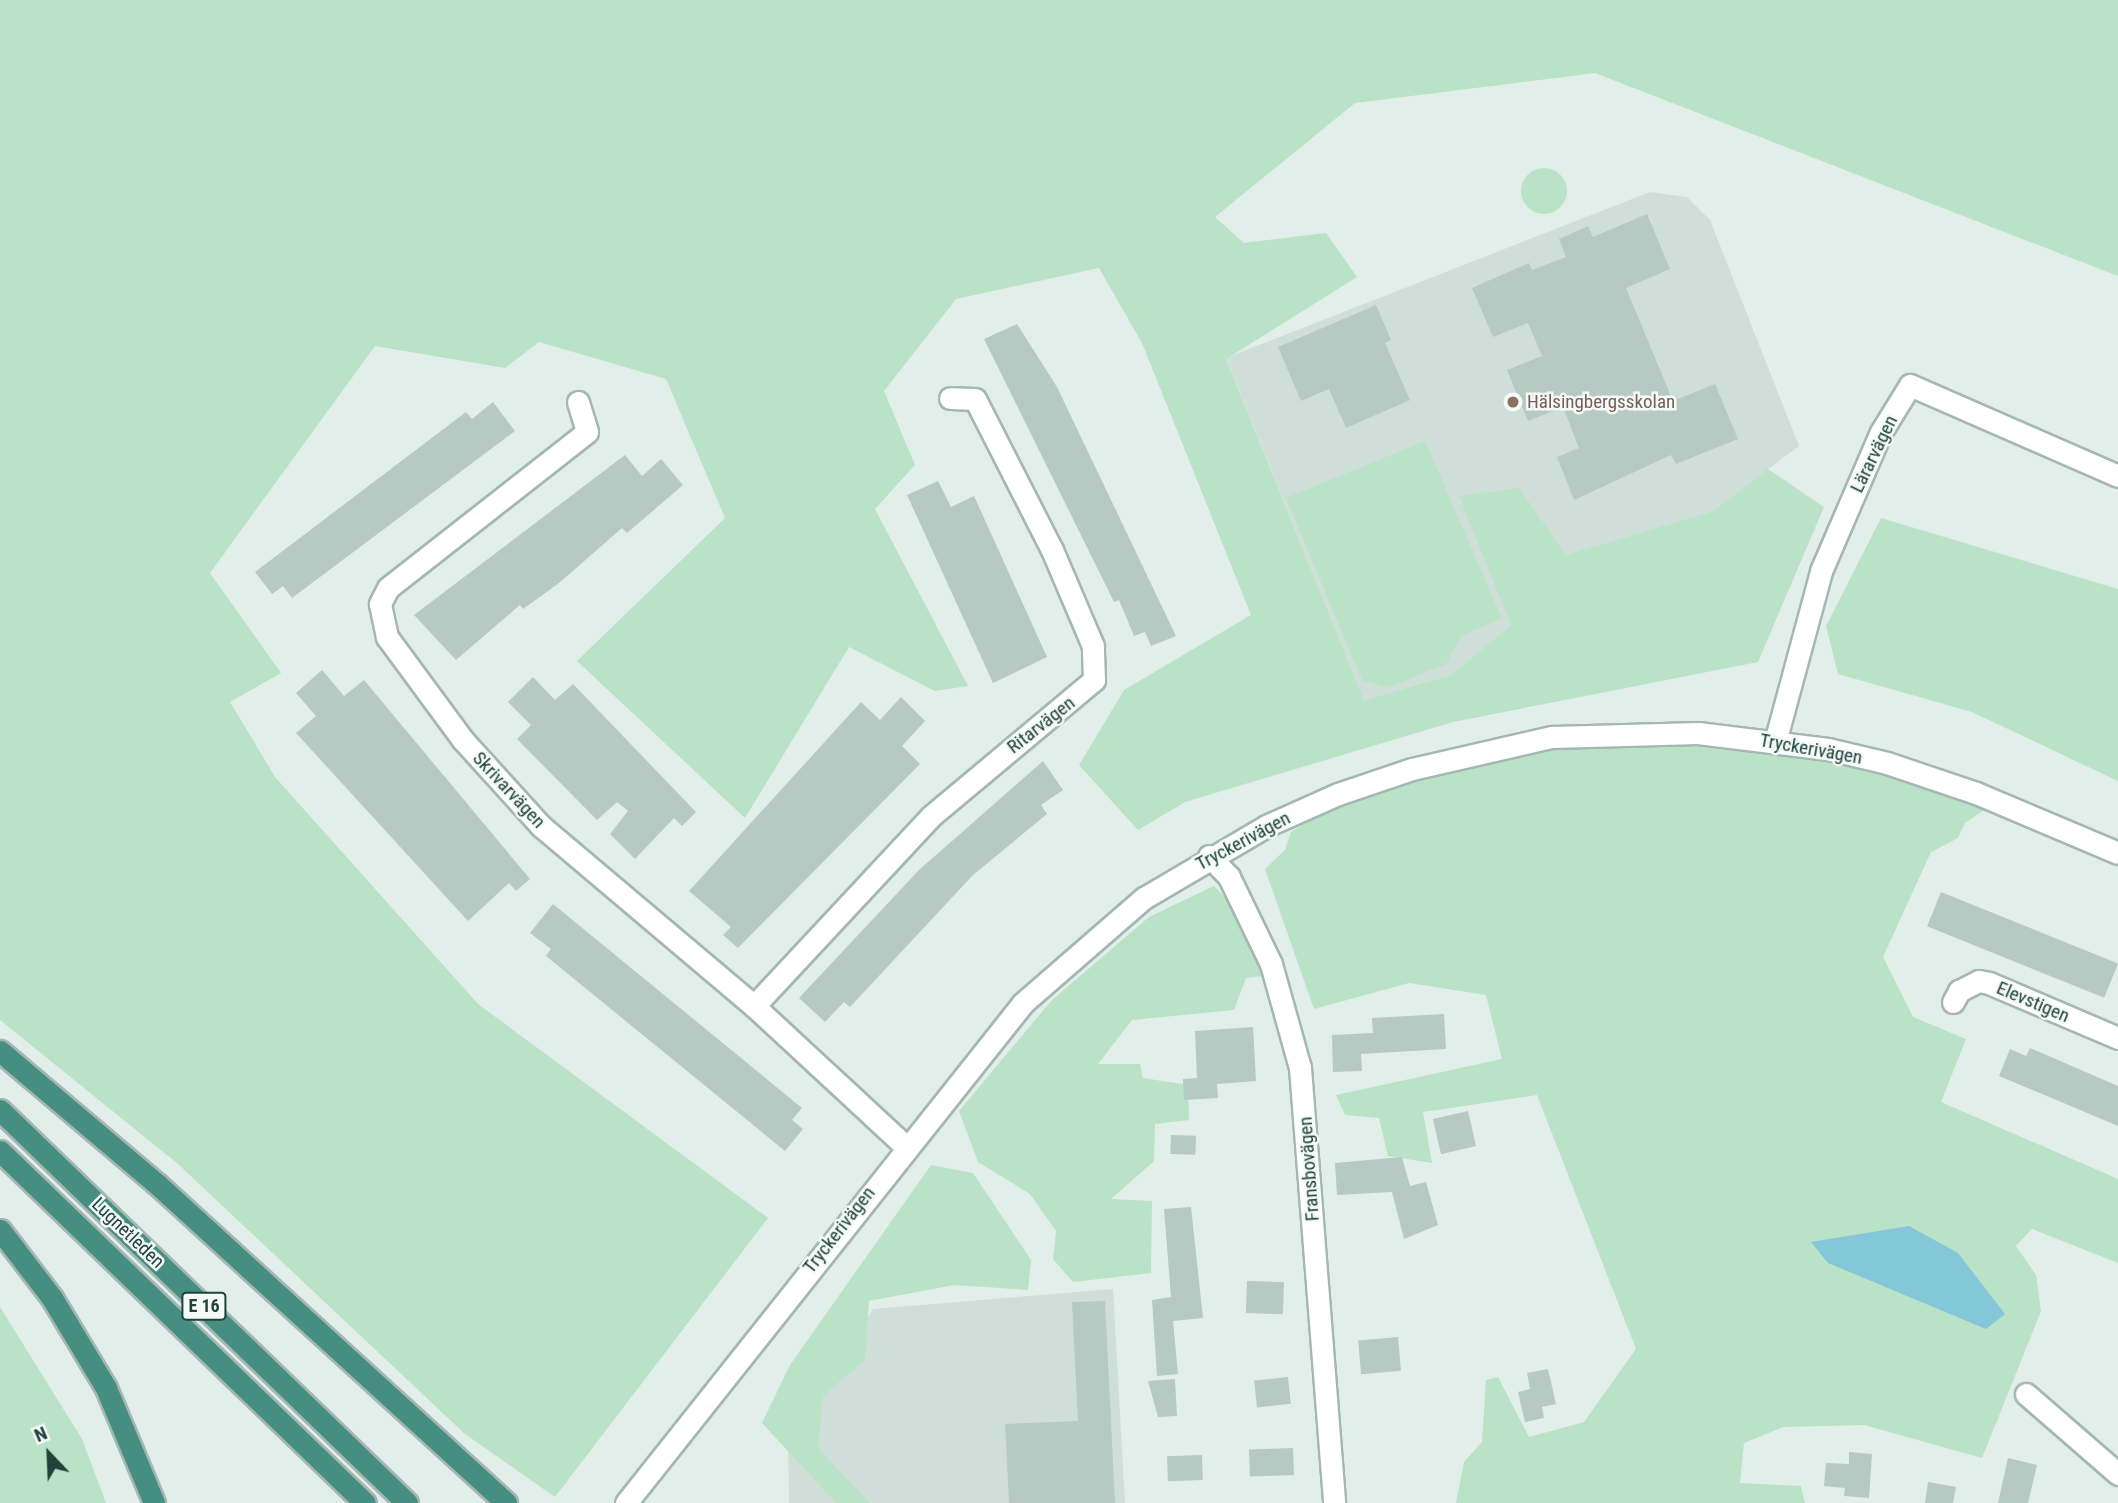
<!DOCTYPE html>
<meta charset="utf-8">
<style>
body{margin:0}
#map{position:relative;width:2118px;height:1503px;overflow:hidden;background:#e2eeea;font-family:"Roboto Condensed",sans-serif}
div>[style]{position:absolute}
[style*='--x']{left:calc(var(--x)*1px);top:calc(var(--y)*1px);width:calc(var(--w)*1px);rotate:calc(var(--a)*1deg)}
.built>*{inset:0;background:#d0ded9}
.green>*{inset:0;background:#b9e2c6}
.round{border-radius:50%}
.water>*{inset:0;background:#84c7d9}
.building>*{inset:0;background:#b7c9c3;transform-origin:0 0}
.roads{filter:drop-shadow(2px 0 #a4b7b2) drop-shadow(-2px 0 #a4b7b2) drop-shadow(0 2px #a4b7b2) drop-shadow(0 -2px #a4b7b2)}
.minor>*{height:21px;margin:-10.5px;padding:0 10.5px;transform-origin:10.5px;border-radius:10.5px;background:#fff}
.tertiary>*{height:21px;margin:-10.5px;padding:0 10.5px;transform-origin:10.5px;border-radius:10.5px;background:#fff}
.trunk>*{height:21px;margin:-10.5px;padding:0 10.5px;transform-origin:10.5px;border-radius:10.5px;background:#458e81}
.dots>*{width:19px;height:19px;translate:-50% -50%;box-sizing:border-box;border:4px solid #f4faf7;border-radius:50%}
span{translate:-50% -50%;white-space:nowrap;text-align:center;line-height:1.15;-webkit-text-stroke:5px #f4faf7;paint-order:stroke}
.shield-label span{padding:2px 5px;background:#f4faf7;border:2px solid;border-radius:5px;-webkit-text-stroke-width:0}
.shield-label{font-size:18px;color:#20423b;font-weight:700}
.education-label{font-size:19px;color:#785e54}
.left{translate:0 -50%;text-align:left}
.street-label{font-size:19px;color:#20423b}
.north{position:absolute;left:14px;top:1419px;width:70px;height:70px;-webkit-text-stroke:5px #f4faf7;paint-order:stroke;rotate:337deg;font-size:19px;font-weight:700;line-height:28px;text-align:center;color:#20423b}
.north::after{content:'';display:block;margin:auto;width:24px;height:32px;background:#20423b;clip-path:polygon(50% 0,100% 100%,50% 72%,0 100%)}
</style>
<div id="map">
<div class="built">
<i style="clip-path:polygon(1650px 192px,1687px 197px,1710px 220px,1799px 446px,1713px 511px,1494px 577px,1511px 625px,1451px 675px,1364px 700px,1226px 358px)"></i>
<i style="clip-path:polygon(1113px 1289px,1125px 1503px,789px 1503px,788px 1441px,873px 1309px)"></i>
</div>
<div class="green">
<i style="clip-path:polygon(0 0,2118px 0,2118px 276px,1595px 73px,1355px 103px,1215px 217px,1244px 243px,1326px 233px,1357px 277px,1226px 359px,1364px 700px,1451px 675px,1511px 625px,1459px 496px,1519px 488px,1566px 555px,1713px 511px,1768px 469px,1824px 507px,1758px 662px,1453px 722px,1185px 802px,1138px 830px,1079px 765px,1124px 690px,1251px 615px,1142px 343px,1099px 268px,956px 299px,884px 391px,915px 465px,875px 509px,968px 686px,935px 691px,849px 647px,745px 818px,577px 661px,725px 518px,666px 379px,539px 342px,505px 368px,375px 346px,210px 573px,281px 673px,230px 702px,275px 777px,478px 1004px,768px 1218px,555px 1497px,465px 1434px,178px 1164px,0 1020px)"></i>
<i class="round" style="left:1521px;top:168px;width:46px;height:46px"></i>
<i style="clip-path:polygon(1425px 441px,1502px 619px,1462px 635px,1446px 664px,1387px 688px,1362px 680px,1286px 498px)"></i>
<i style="clip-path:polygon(1881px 518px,2118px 589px,2118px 781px,1972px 712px,1838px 674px,1826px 626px)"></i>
<i style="clip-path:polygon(1583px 743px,1763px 748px,1847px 764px,1990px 806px,1965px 823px,1958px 838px,1931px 852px,1883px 957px,1913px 1017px,1966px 1039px,1941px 1102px,2118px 1179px,2118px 1263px,2032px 1229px,2016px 1246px,2036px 1275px,2041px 1311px,1982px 1458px,1864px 1425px,1783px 1427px,1744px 1443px,1740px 1483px,1801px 1486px,1805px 1503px,1456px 1503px,1464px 1462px,1482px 1442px,1486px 1380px,1498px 1377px,1529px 1437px,1584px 1422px,1636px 1349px,1537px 1095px,1423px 1112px,1432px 1163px,1388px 1156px,1379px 1118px,1345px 1115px,1336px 1095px,1502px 1059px,1486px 995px,1409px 983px,1314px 1009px,1265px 869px,1285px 850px,1291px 832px,1356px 792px,1464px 764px)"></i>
<i style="clip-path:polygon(1214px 886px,1240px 912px,1270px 975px,1246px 978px,1234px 1010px,1132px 1020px,1098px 1064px,1140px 1064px,1143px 1078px,1188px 1085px,1189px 1120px,1155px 1124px,1154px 1161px,1111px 1199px,1152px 1201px,1151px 1273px,1073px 1282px,1053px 1259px,1056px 1231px,1030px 1194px,978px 1162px,959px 1111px,1052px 1000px,1149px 917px)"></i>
<i style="clip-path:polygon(931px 1165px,973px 1173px,1031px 1260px,1028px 1290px,954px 1285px,869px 1301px,865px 1360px,823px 1396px,818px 1448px,870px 1503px,836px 1503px,762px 1423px,790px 1365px)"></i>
<i style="clip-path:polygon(0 1307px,82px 1439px,106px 1503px,0 1503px)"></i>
</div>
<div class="water">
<i style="clip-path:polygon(1909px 1226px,1958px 1253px,2005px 1314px,1986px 1329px,1828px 1263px,1811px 1242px)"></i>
</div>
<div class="building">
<i style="clip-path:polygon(1647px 214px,1670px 269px,1626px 288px,1673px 401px,1715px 384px,1738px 439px,1676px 464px,1671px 455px,1574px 500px,1557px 457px,1579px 448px,1563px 407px,1528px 421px,1507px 370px,1542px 356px,1528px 323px,1493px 337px,1472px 288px,1529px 263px,1532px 270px,1566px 257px,1559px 239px,1588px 226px,1593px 237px)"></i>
<i style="clip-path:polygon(1376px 305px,1391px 340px,1385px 343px,1410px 400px,1346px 428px,1329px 389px,1301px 401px,1278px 347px)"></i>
<i style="clip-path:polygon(1017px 324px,1057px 387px,1176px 636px,1151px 646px,1145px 632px,1134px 636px,1119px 600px,1114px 602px,984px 339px)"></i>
<i style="clip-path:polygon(493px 402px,515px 431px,292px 598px,283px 586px,272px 594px,255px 572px,466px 412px,472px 419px)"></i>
<i style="clip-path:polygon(625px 455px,642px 476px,661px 459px,683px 485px,627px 533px,622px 528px,559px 583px,523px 609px,520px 605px,456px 660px,414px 615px)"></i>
<i style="clip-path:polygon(938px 481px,951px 507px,974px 496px,1047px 657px,993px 683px,907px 495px)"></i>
<i style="clip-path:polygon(322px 670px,344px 696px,364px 680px,530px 879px,516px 891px,509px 883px,468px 921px,296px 733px,316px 716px,296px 693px)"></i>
<i style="clip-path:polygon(533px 677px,555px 700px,573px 684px,696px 812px,682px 826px,674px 818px,635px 859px,610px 834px,628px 811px,617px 802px,597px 820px,517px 739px,531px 725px,508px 702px)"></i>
<i style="clip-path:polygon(901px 697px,925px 721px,902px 746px,920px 764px,738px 948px,723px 935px,731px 927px,689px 891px,861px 702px,880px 720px)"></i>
<i style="clip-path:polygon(1043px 761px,1063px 790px,1041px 805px,1047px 814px,973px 875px,850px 1007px,844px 1002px,825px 1022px,799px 998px,919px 870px)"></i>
<i style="left:1941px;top:892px;width:191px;height:37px;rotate:22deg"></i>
<i style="clip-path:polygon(553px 904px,802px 1108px,792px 1120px,803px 1129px,785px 1151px,546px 956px,551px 949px,530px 933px)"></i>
<i style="clip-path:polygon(1444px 1014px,1446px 1049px,1361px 1054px,1362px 1071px,1333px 1072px,1332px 1035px,1373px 1033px,1372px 1018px)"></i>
<i style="clip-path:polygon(1253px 1027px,1256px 1081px,1217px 1084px,1218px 1098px,1184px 1100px,1183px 1079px,1197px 1078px,1195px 1031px)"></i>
<i style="clip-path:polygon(2030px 1048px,2118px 1086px,2118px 1126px,1999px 1076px,2010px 1049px,2026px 1056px)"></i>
<i style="left:1468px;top:1111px;width:36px;height:36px;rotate:77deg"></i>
<i style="left:1171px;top:1135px;width:25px;height:19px;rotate:2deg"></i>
<i style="clip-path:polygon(1402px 1157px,1410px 1186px,1426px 1182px,1438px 1225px,1404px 1239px,1392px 1192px,1337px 1195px,1335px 1163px)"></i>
<i style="clip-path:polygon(1191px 1207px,1203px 1318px,1173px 1321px,1178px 1374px,1157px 1376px,1152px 1300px,1171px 1297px,1164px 1209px)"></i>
<i style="left:1247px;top:1281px;width:37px;height:32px;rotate:2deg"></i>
<i style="clip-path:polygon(1105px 1301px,1115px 1503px,1009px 1503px,1005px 1424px,1078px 1421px,1072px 1302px)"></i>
<i style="left:1398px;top:1337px;width:34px;height:40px;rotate:85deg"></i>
<i style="clip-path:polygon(1548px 1369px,1556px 1404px,1542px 1407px,1544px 1418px,1525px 1422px,1518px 1392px,1530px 1389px,1527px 1373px)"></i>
<i style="left:1288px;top:1377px;width:27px;height:34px;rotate:84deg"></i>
<i style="clip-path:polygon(1175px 1379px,1177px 1416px,1158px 1417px,1148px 1381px)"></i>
<i style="left:1293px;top:1448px;width:27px;height:44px;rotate:88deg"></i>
<i style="clip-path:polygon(1849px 1452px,1872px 1454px,1869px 1498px,1844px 1496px,1845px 1488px,1824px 1486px,1826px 1463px,1849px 1464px)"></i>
<i style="left:1202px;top:1455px;width:25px;height:35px;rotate:88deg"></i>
<i style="clip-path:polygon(2008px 1458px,2037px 1465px,2028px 1503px,1998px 1503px)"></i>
<i style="clip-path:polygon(1928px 1482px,1956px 1487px,1953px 1503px,1925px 1503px)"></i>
</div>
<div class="roads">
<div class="minor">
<i style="--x:578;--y:402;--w:31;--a:73"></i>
<i style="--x:587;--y:432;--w:253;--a:141.9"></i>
<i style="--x:388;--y:588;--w:18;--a:117"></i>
<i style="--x:380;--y:604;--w:34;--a:78"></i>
<i style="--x:387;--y:637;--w:128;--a:53.6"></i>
<i style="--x:463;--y:740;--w:116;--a:47.8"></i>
<i style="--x:541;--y:826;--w:279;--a:40.2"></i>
<i style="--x:754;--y:1006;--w:206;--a:42.8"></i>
<i style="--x:1775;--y:742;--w:177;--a:-74.9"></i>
<i style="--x:1821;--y:571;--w:151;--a:-66.7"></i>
<i style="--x:1881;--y:432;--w:55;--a:-58.3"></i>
<i style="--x:1910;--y:385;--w:227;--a:23.6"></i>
<i style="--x:1209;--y:856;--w:29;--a:46"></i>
<i style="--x:1229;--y:877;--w:97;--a:64.2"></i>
<i style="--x:1271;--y:964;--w:108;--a:74.4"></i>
<i style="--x:1300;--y:1068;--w:436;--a:85.5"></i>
<i style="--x:1953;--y:1002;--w:13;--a:-61"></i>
<i style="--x:1959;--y:991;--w:22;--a:-27"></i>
<i style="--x:1979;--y:981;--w:10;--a:11"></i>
<i style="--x:1989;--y:983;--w:140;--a:23.1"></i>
<i style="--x:754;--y:1006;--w:258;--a:-47"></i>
<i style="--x:930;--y:817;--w:214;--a:-39.9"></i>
<i style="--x:1094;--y:680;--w:34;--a:-92"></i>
<i style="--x:1093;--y:646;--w:104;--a:-113.1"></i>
<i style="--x:1052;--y:550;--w:169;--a:-117"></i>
<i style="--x:975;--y:399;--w:25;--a:-178"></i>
<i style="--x:2026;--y:1394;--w:122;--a:41"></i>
</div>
<div class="tertiary">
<i style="--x:626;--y:1503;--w:638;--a:-51.55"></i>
<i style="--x:1023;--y:1003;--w:160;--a:-41"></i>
<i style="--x:1144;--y:898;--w:142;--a:-30.5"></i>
<i style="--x:1266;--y:826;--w:79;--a:-24"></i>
<i style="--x:1338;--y:794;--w:78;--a:-18.7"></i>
<i style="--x:1412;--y:769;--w:144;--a:-12.9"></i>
<i style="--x:1552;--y:737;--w:146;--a:-1.6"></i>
<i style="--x:1698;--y:733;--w:131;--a:7"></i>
<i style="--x:1828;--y:749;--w:61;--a:13.3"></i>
<i style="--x:1887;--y:763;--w:94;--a:18.6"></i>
<i style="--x:1976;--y:793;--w:154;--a:22.9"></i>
</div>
<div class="trunk">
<i style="--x:0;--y:1051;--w:206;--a:40.3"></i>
<i style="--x:157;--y:1184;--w:473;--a:42.4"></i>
<i style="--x:0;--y:1110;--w:566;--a:44"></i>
<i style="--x:0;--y:1151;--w:507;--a:43.96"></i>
<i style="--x:0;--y:1230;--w:86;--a:52.6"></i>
<i style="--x:52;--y:1298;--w:105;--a:59"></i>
<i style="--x:106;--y:1388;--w:125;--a:67.3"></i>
</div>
</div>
<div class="dots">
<i style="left:1513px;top:402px;background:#8d6e63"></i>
</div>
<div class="shield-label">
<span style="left:204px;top:1306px">E 16</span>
</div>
<div class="education-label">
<span class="left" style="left:1527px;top:402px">Hälsingbergsskolan</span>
</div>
<div class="street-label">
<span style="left:1874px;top:454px;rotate:-64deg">Lärarvägen</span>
<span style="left:1041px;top:725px;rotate:-38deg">Ritarvägen</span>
<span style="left:1811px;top:749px;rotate:10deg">Tryckerivägen</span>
<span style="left:509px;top:790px;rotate:47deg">Skrivarvägen</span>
<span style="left:1243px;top:841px;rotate:-28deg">Tryckerivägen</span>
<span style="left:2033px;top:1002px;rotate:23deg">Elevstigen</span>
<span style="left:1309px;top:1169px;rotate:-94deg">Fransbovägen</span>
<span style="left:839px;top:1230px;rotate:-52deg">Tryckerivägen</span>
<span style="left:128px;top:1233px;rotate:44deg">Lugnetleden</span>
</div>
<div class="north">N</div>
</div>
